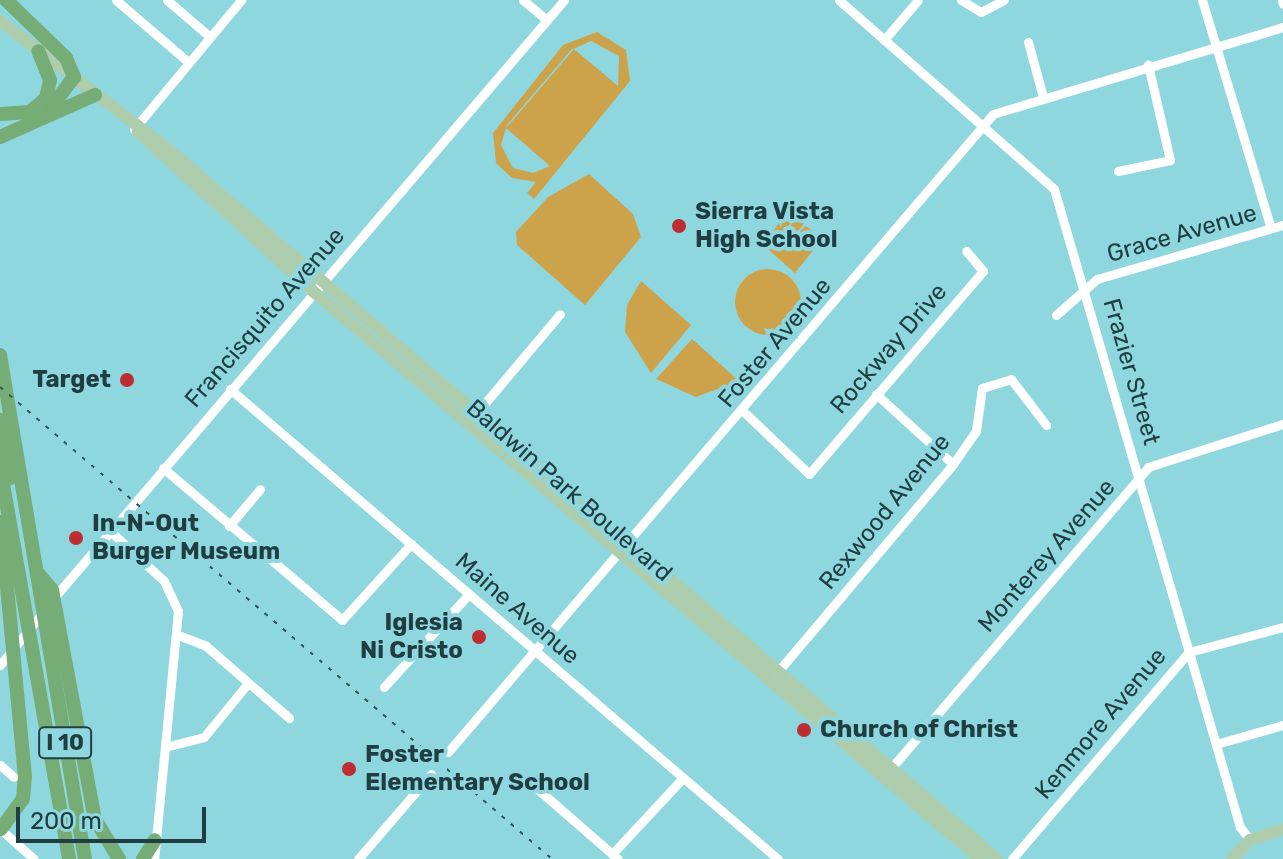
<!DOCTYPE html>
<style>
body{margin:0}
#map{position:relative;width:1283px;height:859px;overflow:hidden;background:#8fd7df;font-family:Rubik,sans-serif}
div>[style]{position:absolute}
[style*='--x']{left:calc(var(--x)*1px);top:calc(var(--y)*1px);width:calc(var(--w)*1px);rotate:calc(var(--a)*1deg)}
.green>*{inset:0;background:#cca34b}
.round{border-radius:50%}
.minor>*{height:9px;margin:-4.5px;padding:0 4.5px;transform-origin:4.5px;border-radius:4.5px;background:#fff}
.major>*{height:12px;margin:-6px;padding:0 6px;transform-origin:6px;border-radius:6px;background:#adcdad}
.highway>*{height:14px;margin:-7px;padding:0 7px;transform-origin:7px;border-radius:7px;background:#76ac76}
.rail>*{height:2px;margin-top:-1px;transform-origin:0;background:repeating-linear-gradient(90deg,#31565a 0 4px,transparent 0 12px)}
.dots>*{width:22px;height:22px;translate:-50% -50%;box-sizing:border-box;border:4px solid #8fd7df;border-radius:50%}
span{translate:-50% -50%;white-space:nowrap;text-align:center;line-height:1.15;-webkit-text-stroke:8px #8fd7df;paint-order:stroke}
.shield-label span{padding:2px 6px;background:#8fd7df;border:2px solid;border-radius:6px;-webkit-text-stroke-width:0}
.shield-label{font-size:22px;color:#203e42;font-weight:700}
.poi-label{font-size:24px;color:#203e42;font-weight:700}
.left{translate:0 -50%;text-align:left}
.right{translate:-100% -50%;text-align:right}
.street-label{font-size:24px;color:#203e42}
.scale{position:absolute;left:16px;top:807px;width:190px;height:36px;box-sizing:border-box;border:4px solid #203e42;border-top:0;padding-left:10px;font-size:24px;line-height:28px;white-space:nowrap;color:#203e42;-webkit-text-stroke:6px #8fd7df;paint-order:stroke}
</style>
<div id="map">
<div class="green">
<i style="clip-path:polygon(evenodd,597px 32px,626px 50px,630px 81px,534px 199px,527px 193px,536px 182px,512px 178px,496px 163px,493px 133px,563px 45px,597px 32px,591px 41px,619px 56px,618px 86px,574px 49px,506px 128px,550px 166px,533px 173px,513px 168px,501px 145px,507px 125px,571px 50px,591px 41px)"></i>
<i style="clip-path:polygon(589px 174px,633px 214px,641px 237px,585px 305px,517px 245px,516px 232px,548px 197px)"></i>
<i style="clip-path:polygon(788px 211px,795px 216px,785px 232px,797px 218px,804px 224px,792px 238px,806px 226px,813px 231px,801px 246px,815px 233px,822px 239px,795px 273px,763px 245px)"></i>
<i class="round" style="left:735px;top:269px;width:66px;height:66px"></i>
<i style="clip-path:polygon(641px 281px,691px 325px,651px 373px,625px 332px,627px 305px)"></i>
<i style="clip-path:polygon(692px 339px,739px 381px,696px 397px,656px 379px)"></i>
</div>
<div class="minor">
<i style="--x:116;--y:0;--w:95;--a:40.7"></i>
<i style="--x:167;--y:0;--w:57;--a:40.7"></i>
<i style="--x:523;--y:0;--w:31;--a:40"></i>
<i style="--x:839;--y:0;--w:286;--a:41.3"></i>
<i style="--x:1054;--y:189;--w:665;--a:73.75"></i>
<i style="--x:1240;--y:827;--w:16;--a:52"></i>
<i style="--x:961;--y:0;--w:23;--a:31"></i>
<i style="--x:981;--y:12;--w:26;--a:-28"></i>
<i style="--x:1202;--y:0;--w:238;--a:73.2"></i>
<i style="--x:1282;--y:0;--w:4;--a:76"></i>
<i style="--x:884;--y:40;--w:52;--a:-49.6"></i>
<i style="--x:1028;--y:42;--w:57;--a:74.7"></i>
<i style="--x:134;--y:129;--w:168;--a:-50.3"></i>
<i style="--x:1118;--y:171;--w:53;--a:-11.9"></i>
<i style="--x:1170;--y:160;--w:98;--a:-103"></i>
<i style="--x:1056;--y:315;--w:55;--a:-41.3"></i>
<i style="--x:1097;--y:279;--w:194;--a:-16.2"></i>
<i style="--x:230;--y:389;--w:722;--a:40.62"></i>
<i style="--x:876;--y:394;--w:104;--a:42.3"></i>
<i style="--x:744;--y:412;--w:90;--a:43.6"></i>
<i style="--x:809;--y:474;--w:267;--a:-49.4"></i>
<i style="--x:983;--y:271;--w:26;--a:-130"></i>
<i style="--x:469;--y:422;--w:141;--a:-49.9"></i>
<i style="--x:163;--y:468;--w:235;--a:40.3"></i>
<i style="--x:342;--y:620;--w:103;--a:-47.8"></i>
<i style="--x:229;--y:526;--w:48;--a:-50"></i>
<i style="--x:109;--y:530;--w:75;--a:42.8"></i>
<i style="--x:164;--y:581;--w:33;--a:65"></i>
<i style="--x:178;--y:611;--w:249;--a:95.5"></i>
<i style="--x:52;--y:600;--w:789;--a:-49.52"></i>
<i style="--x:178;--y:635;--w:30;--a:21"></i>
<i style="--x:206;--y:646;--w:110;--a:40.9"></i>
<i style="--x:0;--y:665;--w:68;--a:-50.9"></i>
<i style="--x:775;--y:675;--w:276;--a:-49.8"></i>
<i style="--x:953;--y:464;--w:40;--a:-55.1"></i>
<i style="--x:976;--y:431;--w:43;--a:-82.1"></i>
<i style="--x:982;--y:388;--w:30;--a:-17"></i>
<i style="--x:1011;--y:379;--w:58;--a:52.7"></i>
<i style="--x:384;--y:687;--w:126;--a:-47.6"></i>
<i style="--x:1216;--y:744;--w:70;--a:-15.8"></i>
<i style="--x:165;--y:747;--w:40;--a:-14.4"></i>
<i style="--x:204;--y:737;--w:70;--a:-50.8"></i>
<i style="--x:448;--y:752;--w:839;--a:-49.49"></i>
<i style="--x:993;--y:114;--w:303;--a:-16.7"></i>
<i style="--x:0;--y:765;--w:18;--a:41"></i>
<i style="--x:887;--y:773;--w:402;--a:-49.5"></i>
<i style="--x:1148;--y:467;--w:142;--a:-17.7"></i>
<i style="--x:534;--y:786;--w:111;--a:41"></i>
<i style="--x:0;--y:829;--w:45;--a:41.4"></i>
<i style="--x:612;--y:854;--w:103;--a:-47"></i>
<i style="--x:358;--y:859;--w:112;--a:-49.3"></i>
<i style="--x:1012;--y:859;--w:272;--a:-49.5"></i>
<i style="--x:1189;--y:652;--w:97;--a:-14.9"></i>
</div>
<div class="major">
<i style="--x:0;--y:21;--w:211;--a:37.3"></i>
<i style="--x:168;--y:149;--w:1091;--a:40.58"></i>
<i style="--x:138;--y:132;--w:238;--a:42.3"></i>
<i style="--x:314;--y:292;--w:875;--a:40.41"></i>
<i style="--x:1232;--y:859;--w:26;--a:-47"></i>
<i style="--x:1250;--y:840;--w:35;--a:-18"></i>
</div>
<div class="highway">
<i style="--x:6;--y:0;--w:83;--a:44"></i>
<i style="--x:66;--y:58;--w:21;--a:67"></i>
<i style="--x:74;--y:77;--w:40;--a:127"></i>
<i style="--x:0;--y:114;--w:30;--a:-4"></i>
<i style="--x:30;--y:112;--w:21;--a:-41"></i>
<i style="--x:46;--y:98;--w:18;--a:-77"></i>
<i style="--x:50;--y:80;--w:31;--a:-112"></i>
<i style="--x:0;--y:137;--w:104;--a:-23.9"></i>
<i style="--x:0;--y:355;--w:511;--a:80.43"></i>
<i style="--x:0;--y:420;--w:59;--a:80.2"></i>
<i style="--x:0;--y:467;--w:398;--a:80"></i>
<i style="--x:0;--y:522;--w:42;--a:79"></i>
<i style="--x:37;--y:572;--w:23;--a:50"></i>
<i style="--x:52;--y:590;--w:233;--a:79.4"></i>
<i style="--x:95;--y:819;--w:47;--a:59"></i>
<i style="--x:1;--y:829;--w:37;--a:-54"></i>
<i style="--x:23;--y:799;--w:22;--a:-85"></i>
<i style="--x:25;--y:777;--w:224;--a:-95.4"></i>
<i style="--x:143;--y:859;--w:22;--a:-58"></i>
</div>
<div class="rail">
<i style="--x:0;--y:387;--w:726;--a:40.53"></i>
</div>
<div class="dots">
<i style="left:679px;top:226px;background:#bd2d32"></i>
<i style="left:127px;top:380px;background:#bd2d32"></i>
<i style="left:76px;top:538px;background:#bd2d32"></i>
<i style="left:479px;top:637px;background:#bd2d32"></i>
<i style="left:804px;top:730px;background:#bd2d32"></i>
<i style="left:349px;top:769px;background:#bd2d32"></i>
</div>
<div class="shield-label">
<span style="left:65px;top:743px">I 10</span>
</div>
<div class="poi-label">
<span class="left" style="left:695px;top:226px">Sierra Vista<br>High School</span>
<span class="right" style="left:111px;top:380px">Target</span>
<span class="left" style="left:92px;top:538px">In-N-Out<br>Burger Museum</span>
<span class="right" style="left:463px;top:637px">Iglesia<br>Ni Cristo</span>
<span class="left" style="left:820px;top:730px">Church of Christ</span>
<span class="left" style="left:365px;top:769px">Foster<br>Elementary School</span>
</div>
<div class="street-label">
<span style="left:1182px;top:234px;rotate:-16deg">Grace Avenue</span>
<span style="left:265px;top:318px;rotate:-49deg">Francisquito Avenue</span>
<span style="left:775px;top:343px;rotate:-50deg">Foster Avenue</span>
<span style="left:889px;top:349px;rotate:-49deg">Rockway Drive</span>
<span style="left:1131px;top:372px;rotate:74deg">Frazier Street</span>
<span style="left:569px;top:491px;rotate:41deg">Baldwin Park Boulevard</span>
<span style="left:885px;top:512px;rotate:-51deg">Rexwood Avenue</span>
<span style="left:1047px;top:556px;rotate:-49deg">Monterey Avenue</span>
<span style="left:517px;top:609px;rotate:41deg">Maine Avenue</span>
<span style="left:1101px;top:724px;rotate:-50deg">Kenmore Avenue</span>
</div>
<div class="scale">200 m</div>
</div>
